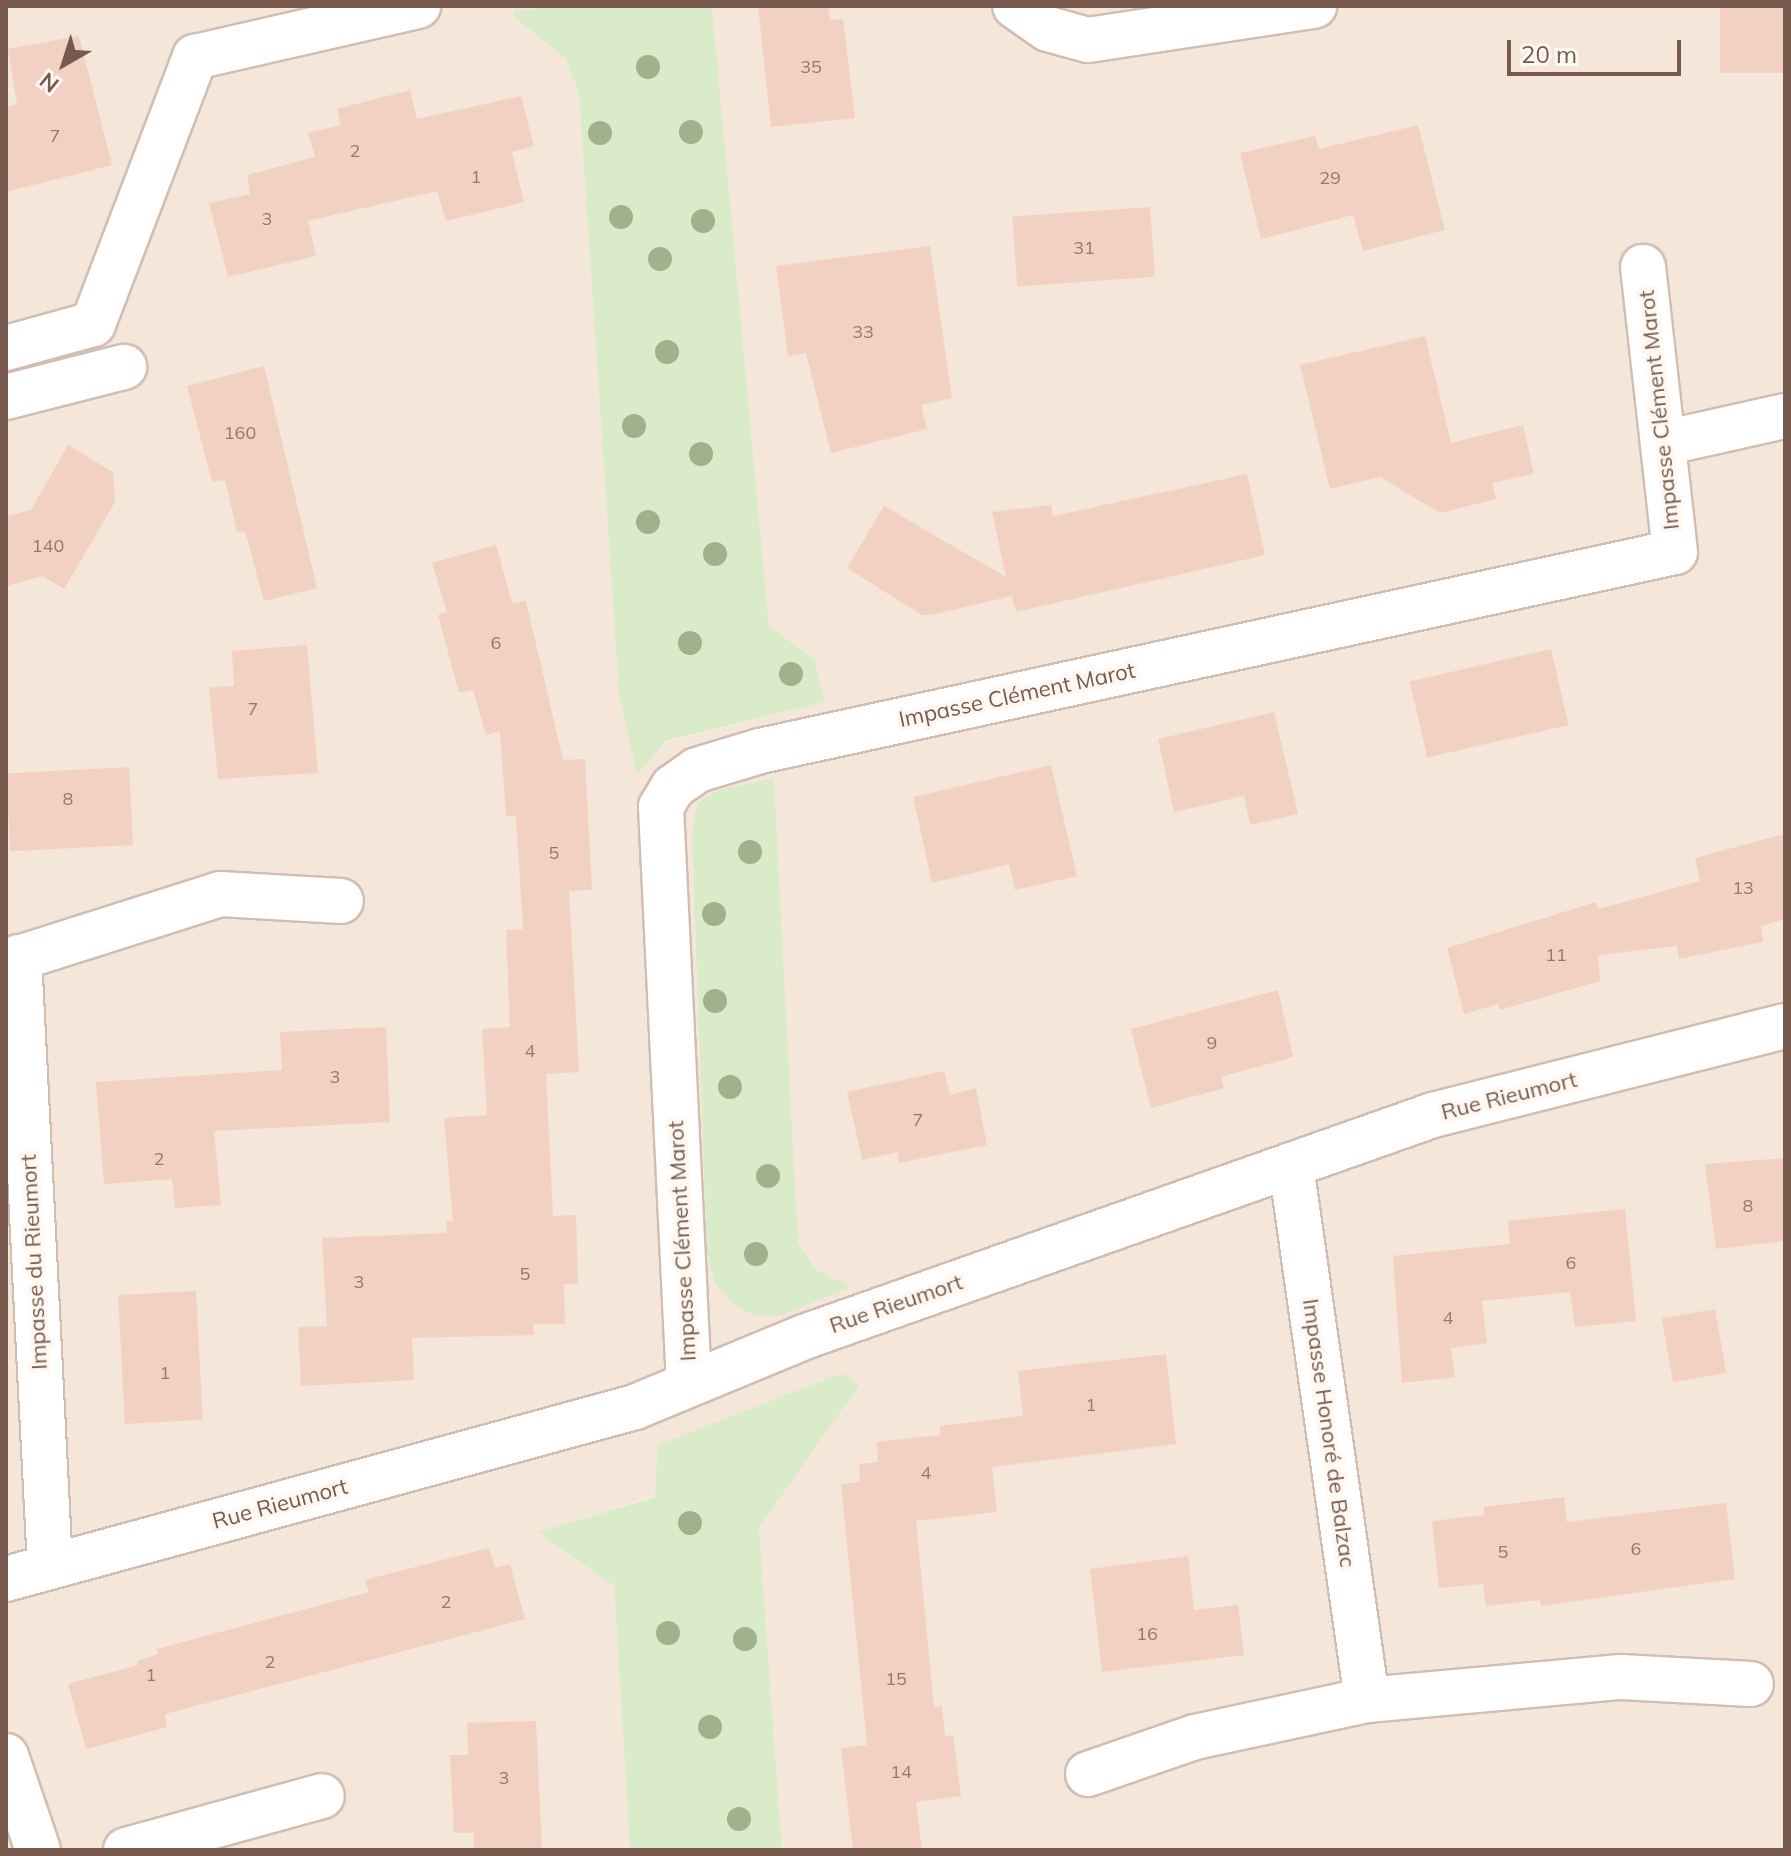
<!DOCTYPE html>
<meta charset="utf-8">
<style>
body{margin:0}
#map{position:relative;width:1791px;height:1856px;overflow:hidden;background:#fdf4eb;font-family:Mulish,sans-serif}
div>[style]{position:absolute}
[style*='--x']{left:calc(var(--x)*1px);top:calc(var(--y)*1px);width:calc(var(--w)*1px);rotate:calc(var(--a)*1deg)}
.residential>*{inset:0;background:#f4e6d9}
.green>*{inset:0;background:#d9ebc8}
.building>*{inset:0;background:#f2d1c2;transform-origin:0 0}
.roads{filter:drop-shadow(2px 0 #d2bdb2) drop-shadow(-2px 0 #d2bdb2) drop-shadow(0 2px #d2bdb2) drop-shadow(0 -2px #d2bdb2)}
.minor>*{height:44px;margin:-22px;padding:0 22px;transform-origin:22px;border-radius:22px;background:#fff}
.trees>*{width:24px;height:24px;margin:-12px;border-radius:50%;background:#a2b08e}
span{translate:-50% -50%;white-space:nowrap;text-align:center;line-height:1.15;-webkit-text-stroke:8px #fff8f2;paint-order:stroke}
.number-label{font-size:18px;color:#96776a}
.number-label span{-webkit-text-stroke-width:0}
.street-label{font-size:22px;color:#78594d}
.frame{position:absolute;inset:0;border:8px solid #78594d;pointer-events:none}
.north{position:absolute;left:24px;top:24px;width:80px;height:80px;-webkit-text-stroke:6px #fff8f2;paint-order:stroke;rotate:219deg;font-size:22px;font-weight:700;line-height:32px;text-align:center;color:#78594d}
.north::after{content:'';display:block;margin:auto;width:28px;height:36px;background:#78594d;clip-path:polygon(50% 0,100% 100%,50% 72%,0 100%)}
.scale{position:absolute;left:1507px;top:40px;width:174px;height:36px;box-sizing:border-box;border:4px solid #78594d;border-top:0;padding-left:10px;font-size:24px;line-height:28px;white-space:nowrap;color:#78594d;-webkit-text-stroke:6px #fff8f2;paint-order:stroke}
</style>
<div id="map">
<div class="residential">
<i style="clip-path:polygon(evenodd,6px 6px,559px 6px,515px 11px,514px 17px,565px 58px,579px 94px,619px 695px,637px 774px,666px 742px,824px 702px,814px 659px,769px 626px,712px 6px,1785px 6px,1785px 1850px,782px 1850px,759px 1528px,858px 1385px,655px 1496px,539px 1532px,614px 1586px,630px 1850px,6px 1850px,6px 6px,774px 779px,798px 1242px,815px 1269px,850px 1287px,715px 1283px,774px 779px)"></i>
</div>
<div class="green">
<i style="clip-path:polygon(559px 6px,712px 6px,769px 626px,814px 659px,825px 702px,666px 741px,637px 775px,619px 695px,579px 94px,565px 58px,514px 17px,514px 11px)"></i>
<i style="clip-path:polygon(774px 778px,798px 1242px,815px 1269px,851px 1287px,778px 1316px,754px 1315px,736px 1306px,715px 1283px,707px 1254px,692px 832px,698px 802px,719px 790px)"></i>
<i style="clip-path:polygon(843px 1373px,859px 1385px,759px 1528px,782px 1850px,630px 1850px,614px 1586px,538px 1532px,655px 1497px,658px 1445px)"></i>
</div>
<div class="building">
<i style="clip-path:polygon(758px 6px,828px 6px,830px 20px,843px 19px,855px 118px,771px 127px)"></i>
<i style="left:1720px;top:6px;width:65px;height:67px"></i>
<i style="clip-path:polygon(79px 36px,112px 165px,6px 192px,6px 107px,17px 104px,8px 49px)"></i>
<i style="clip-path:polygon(410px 90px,417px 119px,521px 96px,534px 146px,512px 152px,524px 202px,446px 221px,437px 191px,308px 221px,316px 256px,228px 277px,209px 203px,250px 194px,247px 175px,315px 157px,308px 133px,341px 125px,337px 109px)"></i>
<i style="clip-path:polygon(1418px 125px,1445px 230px,1363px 251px,1353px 215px,1261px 239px,1240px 153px,1315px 136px,1319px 149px)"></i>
<i style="left:1150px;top:207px;width:70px;height:138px;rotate:86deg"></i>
<i style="clip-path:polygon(930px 246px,952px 398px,921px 405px,927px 429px,831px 453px,806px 353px,788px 356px,776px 266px)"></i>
<i style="clip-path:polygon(1425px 336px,1451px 443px,1523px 425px,1534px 474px,1492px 483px,1496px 499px,1440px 513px,1380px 477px,1330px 489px,1300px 365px)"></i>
<i style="clip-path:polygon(264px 366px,317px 588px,264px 601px,245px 531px,237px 532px,225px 480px,212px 482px,187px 386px)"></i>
<i style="clip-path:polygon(68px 445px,113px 472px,115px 502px,64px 589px,43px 576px,6px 586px,6px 516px,31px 510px)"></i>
<i style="clip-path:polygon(1247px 474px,1265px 555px,1016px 612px,1012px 596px,931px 615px,922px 615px,847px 568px,884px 506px,1006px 577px,992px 512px,1051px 505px,1053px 516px)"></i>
<i style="clip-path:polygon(496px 545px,512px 603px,526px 601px,563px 760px,585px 759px,592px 890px,569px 891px,579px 1072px,546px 1074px,553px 1216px,576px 1215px,578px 1284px,564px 1284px,565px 1324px,533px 1324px,534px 1335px,412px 1338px,414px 1380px,301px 1386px,298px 1327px,327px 1326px,322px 1238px,447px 1233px,446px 1221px,453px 1221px,444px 1118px,487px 1115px,482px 1029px,510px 1027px,506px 930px,523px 929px,516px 816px,506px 816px,500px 731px,486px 735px,473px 690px,459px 693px,438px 615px,447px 612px,432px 563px)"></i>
<i style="clip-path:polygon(307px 645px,318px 773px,218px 779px,209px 687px,234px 686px,232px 651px)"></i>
<i style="left:1551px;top:649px;width:78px;height:145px;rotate:77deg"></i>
<i style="clip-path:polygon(1274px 712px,1298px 814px,1250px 825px,1244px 796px,1174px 812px,1158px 739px)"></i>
<i style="clip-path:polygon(1051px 765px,1077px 876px,1015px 890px,1009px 864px,932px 883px,913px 797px)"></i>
<i style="left:129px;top:767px;width:78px;height:123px;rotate:87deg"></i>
<i style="clip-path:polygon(1785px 834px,1785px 919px,1761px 926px,1763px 942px,1679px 959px,1677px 946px,1598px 955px,1600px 981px,1500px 1010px,1498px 1004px,1464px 1014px,1447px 948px,1596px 902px,1598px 909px,1700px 881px,1695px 858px)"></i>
<i style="clip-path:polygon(1278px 990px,1293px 1057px,1221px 1077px,1224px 1088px,1151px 1108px,1131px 1029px)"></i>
<i style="clip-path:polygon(386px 1027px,390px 1122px,214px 1131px,221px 1205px,175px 1208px,172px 1179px,104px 1184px,96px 1082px,282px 1070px,280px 1032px)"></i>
<i style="clip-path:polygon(944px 1071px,950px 1095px,976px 1088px,987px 1145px,899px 1163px,898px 1152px,862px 1160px,847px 1092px)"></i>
<i style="clip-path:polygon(1785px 1158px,1785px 1241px,1716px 1249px,1705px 1164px)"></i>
<i style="clip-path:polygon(1625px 1209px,1636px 1321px,1575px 1327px,1570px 1292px,1482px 1301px,1487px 1343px,1451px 1348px,1455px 1377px,1402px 1383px,1393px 1256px,1510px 1244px,1508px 1221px)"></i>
<i style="left:196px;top:1291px;width:129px;height:78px;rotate:87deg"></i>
<i style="left:1715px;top:1309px;width:65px;height:54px;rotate:80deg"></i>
<i style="clip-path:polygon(1166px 1354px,1176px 1444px,992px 1467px,997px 1512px,916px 1521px,934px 1707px,942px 1706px,945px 1736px,953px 1735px,961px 1796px,916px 1802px,922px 1850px,853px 1850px,841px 1748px,867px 1745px,841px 1484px,860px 1482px,859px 1464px,878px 1462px,877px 1442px,940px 1435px,940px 1426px,1023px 1416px,1018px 1371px)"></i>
<i style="clip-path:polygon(1564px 1497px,1567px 1522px,1726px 1503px,1735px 1579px,1541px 1606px,1540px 1600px,1486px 1606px,1483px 1584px,1439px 1588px,1432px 1521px,1484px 1515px,1484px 1507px)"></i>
<i style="clip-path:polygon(489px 1548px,495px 1568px,510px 1564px,525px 1619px,165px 1714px,167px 1727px,86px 1749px,68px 1684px,138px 1665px,137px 1661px,158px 1654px,157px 1649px,369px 1592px,365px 1580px)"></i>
<i style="clip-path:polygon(1188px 1556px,1194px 1610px,1238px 1605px,1244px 1655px,1102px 1672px,1090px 1569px)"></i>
<i style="clip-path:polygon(536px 1721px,542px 1850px,474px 1850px,474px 1833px,454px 1833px,450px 1755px,468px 1755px,467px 1723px)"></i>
</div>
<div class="roads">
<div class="minor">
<i style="--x:1015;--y:6;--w:40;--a:34.9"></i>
<i style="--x:1048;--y:29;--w:41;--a:15.4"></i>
<i style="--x:1088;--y:40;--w:229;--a:-8.6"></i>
<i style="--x:6;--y:348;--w:90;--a:-15.4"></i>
<i style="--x:93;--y:324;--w:286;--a:-69.1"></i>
<i style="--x:195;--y:57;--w:229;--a:-12.9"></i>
<i style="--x:6;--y:397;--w:122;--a:-14.3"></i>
<i style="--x:1664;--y:443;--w:124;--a:-12.6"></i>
<i style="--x:19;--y:957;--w:610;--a:87.09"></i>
<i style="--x:6;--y:962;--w:225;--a:-17.6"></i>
<i style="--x:220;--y:894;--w:121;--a:3.3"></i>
<i style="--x:1291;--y:1166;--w:539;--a:81.9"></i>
<i style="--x:689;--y:1384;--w:578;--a:-92.78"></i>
<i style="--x:661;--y:807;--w:23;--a:-59"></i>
<i style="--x:673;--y:787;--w:29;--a:-35"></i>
<i style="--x:697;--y:770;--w:66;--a:-16.8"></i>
<i style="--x:760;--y:751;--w:936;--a:-12.27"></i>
<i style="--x:1675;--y:552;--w:287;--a:-96.4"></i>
<i style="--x:6;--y:1579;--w:652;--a:-15.29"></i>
<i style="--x:635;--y:1407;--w:183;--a:-22.5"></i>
<i style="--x:804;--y:1337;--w:667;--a:-19.44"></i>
<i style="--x:1433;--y:1115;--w:363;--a:-14.2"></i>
<i style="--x:6;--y:1756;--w:99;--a:71.2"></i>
<i style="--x:1088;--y:1774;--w:113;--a:-19.1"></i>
<i style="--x:1195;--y:1737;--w:176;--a:-12.1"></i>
<i style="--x:1367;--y:1700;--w:255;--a:-5.2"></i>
<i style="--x:1621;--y:1677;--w:130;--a:3.1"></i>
<i style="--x:126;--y:1850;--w:203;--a:-15.4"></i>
</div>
</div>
<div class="trees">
<i style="left:648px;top:67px"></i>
<i style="left:691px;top:132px"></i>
<i style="left:600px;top:133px"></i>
<i style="left:621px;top:217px"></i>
<i style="left:703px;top:221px"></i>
<i style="left:660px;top:259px"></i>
<i style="left:667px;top:352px"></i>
<i style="left:634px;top:426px"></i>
<i style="left:701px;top:454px"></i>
<i style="left:648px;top:522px"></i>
<i style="left:715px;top:554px"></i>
<i style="left:690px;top:643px"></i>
<i style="left:791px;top:674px"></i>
<i style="left:750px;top:852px"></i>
<i style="left:714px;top:914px"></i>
<i style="left:715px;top:1001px"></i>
<i style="left:730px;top:1087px"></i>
<i style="left:768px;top:1176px"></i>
<i style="left:756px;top:1254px"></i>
<i style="left:690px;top:1523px"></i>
<i style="left:668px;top:1633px"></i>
<i style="left:745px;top:1639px"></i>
<i style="left:710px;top:1727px"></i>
<i style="left:739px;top:1819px"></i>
</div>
<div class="number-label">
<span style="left:811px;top:67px">35</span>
<span style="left:55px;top:136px">7</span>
<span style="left:355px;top:151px">2</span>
<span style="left:476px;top:177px">1</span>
<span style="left:1330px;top:178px">29</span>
<span style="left:267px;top:219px">3</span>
<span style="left:1084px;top:248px">31</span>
<span style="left:863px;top:332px">33</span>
<span style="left:240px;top:433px">160</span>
<span style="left:48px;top:546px">140</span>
<span style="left:496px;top:643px">6</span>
<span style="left:253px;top:709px">7</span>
<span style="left:68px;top:799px">8</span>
<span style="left:554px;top:853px">5</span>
<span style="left:1743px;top:888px">13</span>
<span style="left:1556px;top:955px">11</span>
<span style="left:1212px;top:1043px">9</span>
<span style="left:530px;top:1051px">4</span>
<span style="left:335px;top:1077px">3</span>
<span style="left:918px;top:1120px">7</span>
<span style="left:159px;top:1159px">2</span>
<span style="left:1748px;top:1206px">8</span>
<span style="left:1571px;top:1263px">6</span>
<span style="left:525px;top:1274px">5</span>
<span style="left:359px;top:1282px">3</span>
<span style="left:1448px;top:1318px">4</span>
<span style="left:165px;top:1373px">1</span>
<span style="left:1091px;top:1405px">1</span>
<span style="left:926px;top:1473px">4</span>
<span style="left:1636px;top:1549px">6</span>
<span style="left:1503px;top:1552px">5</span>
<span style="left:446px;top:1602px">2</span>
<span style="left:1147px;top:1634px">16</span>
<span style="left:270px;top:1662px">2</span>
<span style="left:151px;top:1675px">1</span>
<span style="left:896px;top:1679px">15</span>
<span style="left:901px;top:1772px">14</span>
<span style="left:504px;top:1778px">3</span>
</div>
<div class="street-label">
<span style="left:1659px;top:410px;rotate:-96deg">Impasse Clément Marot</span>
<span style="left:1017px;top:695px;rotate:-12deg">Impasse Clément Marot</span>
<span style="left:1509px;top:1096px;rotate:-14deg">Rue Rieumort</span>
<span style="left:682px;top:1241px;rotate:-93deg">Impasse Clément Marot</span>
<span style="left:34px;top:1262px;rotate:-93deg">Impasse du Rieumort</span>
<span style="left:896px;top:1304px;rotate:-19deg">Rue Rieumort</span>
<span style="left:1329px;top:1433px;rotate:82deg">Impasse Honoré de Balzac</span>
<span style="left:280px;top:1504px;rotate:-15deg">Rue Rieumort</span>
</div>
<div class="frame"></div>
<div class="north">N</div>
<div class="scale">20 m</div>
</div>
